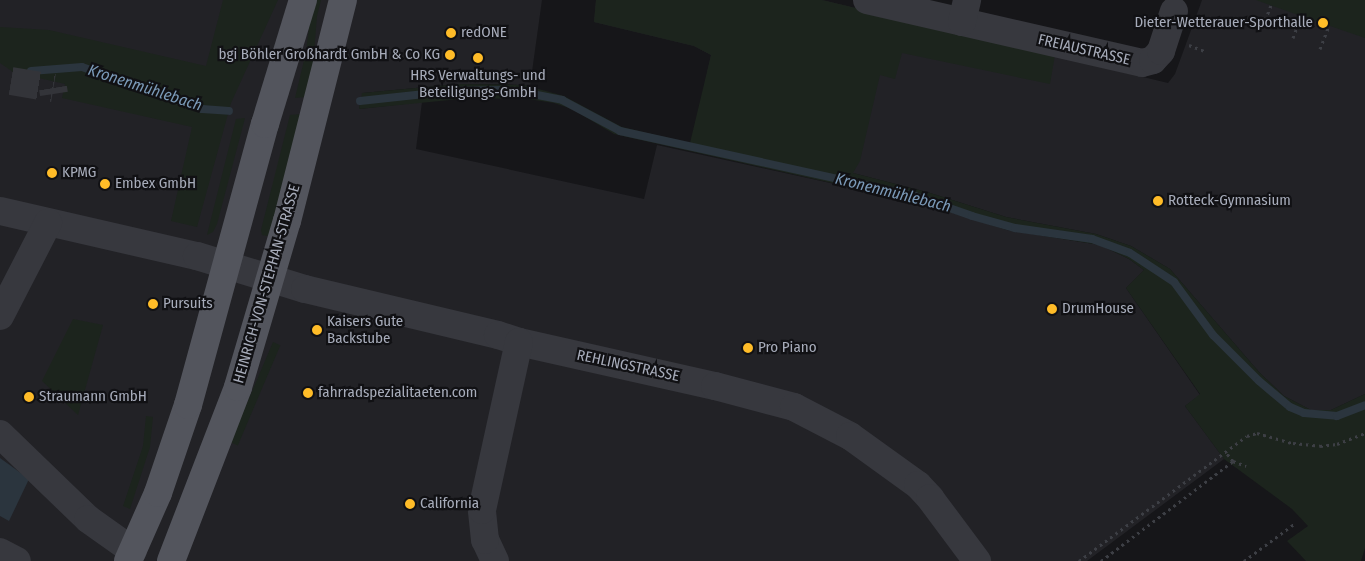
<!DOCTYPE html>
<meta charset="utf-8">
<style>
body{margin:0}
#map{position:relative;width:1365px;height:561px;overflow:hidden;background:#161619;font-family:"Fira Sans Condensed",sans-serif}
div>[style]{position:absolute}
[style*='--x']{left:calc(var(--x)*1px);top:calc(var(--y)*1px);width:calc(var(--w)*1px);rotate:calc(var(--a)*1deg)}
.built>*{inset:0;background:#222226}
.green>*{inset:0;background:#1c241d;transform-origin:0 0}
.water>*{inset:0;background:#2b353e}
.stream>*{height:8px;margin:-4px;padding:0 4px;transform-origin:4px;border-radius:4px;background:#2b353e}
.minor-tunnel>*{height:28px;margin-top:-14px;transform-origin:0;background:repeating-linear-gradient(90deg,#333439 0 28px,transparent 0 42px)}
.path>*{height:3px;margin-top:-1.5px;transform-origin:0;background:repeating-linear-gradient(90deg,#3d3f45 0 2.5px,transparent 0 6.5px)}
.minor>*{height:28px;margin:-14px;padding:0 14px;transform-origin:14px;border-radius:14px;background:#37383e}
.major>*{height:28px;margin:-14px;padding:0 14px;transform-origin:14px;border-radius:14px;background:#53555d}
.dots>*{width:14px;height:14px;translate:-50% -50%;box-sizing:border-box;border:2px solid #111114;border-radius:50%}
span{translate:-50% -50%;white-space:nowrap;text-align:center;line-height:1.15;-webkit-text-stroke:4.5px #111114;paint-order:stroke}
.poi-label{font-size:15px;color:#a7acba}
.right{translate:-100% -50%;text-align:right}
.left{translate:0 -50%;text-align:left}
.street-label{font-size:15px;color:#a7acba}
.water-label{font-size:16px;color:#7b9ab8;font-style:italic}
</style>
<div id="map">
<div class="built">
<i style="clip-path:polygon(0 0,542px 0,530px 86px,506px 84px,458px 84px,363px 93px,359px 109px,422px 102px,416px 149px,644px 199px,657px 145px,921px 203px,1007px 230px,1100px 245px,1129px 259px,1144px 270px,1126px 288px,1200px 395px,1185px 406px,1224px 459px,1087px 561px,0 561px)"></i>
<i style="clip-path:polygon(596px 0,822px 0,1168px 83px,1175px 74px,1202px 0,1365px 0,1365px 394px,1331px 410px,1311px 410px,1284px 396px,1259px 372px,1170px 269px,1131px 246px,1096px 234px,1006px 217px,927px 192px,853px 173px,693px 137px,711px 55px,694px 46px,594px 22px)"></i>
</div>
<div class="green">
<i style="clip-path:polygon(223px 0,278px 0,231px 103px,197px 227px,171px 221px,192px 127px,62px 98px,65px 84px,13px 72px,0 63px,0 27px,49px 30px,206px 66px)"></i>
<i style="clip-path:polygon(315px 0,321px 0,317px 16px,313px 66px,306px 97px,295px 98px,306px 52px,309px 27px)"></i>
<i style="clip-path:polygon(596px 0,822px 0,1055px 55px,1050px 84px,902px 53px,895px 79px,880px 75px,860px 161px,853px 173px,927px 192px,1006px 217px,1096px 234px,1131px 246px,1170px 269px,1259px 372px,1284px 396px,1311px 410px,1331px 410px,1365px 394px,1365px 548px,1361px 561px,1306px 561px,1287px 541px,1308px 526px,1292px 509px,1224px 459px,1185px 406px,1200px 394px,1126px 288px,1144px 270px,1129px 259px,1100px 245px,1007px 230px,921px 203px,614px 134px,572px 109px,554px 103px,528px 99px,470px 98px,359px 109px,362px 93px,458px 84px,524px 85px,564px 96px,622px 127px,690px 143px,711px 55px,694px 46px,594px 22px)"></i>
<i style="clip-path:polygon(1256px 0,1365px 0,1365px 38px,1301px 16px)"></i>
<i style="clip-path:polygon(301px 114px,270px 233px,267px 236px,262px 235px,261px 230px,290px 115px)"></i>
<i style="clip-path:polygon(245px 118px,217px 224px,213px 232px,207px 235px,236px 119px)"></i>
<i style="clip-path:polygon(73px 319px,103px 325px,78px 415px,42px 381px)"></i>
<i style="left:273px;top:342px;width:8px;height:109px;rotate:23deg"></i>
<i style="clip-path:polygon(146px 416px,153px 417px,150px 447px,130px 509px,123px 506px,143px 446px)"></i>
</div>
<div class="water">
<i style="clip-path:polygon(0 458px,29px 479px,9px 521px,0 516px)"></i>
</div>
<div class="stream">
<i style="--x:31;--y:71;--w:51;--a:-4.5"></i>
<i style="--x:82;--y:67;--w:127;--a:19.3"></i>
<i style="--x:202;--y:109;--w:27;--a:4"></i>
<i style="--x:360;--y:101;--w:93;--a:-6.2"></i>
<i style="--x:452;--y:91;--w:49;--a:-1.2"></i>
<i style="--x:501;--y:90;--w:26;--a:7"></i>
<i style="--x:527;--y:93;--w:36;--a:11"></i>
<i style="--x:562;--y:100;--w:66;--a:28.1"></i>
<i style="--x:620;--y:131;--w:302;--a:12.4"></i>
<i style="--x:915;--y:196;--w:60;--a:19.3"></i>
<i style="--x:972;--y:216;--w:45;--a:15.6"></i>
<i style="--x:1015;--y:228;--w:78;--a:8.1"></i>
<i style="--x:1092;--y:239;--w:40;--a:20.2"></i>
<i style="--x:1130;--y:253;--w:53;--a:33.4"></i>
<i style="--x:1174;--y:282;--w:66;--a:53.7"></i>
<i style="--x:1213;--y:335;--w:65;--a:45"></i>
<i style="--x:1259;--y:381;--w:40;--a:40"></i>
<i style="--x:1290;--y:407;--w:15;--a:23"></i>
<i style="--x:1304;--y:413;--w:33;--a:5"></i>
<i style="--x:1337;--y:416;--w:30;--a:-21"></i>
</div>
<div class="minor-tunnel">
<i style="--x:11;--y:81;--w:43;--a:9.5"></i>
<i style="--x:53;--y:88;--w:6;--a:81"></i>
</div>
<div class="path">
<i style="--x:1263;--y:26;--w:22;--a:-69"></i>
<i style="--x:1293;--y:38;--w:23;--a:-70"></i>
<i style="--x:1189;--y:45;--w:19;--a:21"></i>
<i style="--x:1320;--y:49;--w:25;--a:-69"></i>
<i style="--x:1233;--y:461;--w:14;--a:21"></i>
<i style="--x:1079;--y:561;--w:209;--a:-36.7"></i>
<i style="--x:1247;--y:436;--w:10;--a:-17"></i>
<i style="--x:1257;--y:433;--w:37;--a:16"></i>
<i style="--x:1293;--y:443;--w:27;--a:6"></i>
<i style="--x:1320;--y:446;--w:17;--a:-7"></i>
<i style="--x:1337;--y:444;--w:30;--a:-21"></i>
<i style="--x:1101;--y:561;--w:166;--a:-37.1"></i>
<i style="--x:1233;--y:461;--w:13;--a:-129"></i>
<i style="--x:1244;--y:561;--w:62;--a:-36.5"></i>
</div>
<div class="minor">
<i style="--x:867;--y:0;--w:282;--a:12.9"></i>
<i style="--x:1142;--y:63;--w:11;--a:-15"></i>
<i style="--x:1153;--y:60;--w:12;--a:-48"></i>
<i style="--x:1161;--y:51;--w:42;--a:-72"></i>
<i style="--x:962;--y:22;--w:23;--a:-77"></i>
<i style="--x:0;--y:211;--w:202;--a:12.9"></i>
<i style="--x:197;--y:256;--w:113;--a:17"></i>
<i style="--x:305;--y:289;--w:198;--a:13.4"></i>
<i style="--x:498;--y:335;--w:22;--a:18"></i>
<i style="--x:519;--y:342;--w:201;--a:12.7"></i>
<i style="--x:715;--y:386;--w:82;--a:14.9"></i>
<i style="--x:794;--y:407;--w:63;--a:27.4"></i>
<i style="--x:850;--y:436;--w:84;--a:35.8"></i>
<i style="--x:918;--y:485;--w:18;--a:47"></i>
<i style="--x:930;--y:498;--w:79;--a:53.3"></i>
<i style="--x:0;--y:316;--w:105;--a:-62.7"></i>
<i style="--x:0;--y:434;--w:122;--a:44"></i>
<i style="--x:88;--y:519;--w:55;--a:35.4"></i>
<i style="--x:0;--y:552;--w:19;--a:28"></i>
<i style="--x:495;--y:561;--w:23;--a:-115"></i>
<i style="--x:485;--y:540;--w:30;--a:-96"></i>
<i style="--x:482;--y:510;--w:172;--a:-77.6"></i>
</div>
<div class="major">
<i style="--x:128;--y:561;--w:74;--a:-66.2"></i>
<i style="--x:158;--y:493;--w:93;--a:-71.2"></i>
<i style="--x:188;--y:405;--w:291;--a:-74.7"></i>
<i style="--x:265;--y:124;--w:130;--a:-73"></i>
<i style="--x:171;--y:561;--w:186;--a:-68.9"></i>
<i style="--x:238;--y:387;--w:173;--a:-73.6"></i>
<i style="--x:287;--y:221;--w:228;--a:-75.8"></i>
</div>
<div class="dots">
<i style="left:1323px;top:23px;background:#ffbc28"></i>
<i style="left:451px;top:33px;background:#ffbc28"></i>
<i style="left:450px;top:55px;background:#ffbc28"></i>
<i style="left:478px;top:58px;background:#ffbc28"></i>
<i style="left:52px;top:173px;background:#ffbc28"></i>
<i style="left:105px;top:184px;background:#ffbc28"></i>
<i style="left:1158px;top:201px;background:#ffbc28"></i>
<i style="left:153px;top:304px;background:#ffbc28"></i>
<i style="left:1052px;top:309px;background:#ffbc28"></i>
<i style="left:317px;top:330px;background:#ffbc28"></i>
<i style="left:748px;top:348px;background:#ffbc28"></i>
<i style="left:308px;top:393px;background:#ffbc28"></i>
<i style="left:29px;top:397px;background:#ffbc28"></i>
<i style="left:410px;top:504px;background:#ffbc28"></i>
</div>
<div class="poi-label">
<span class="right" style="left:1313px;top:23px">Dieter-Wetterauer-Sporthalle</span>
<span class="left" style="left:461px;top:33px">redONE</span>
<span class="right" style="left:440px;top:55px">bgi Böhler Großhardt GmbH &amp; Co KG</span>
<span style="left:478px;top:84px">HRS Verwaltungs- und<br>Beteiligungs-GmbH</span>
<span class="left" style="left:62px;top:173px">KPMG</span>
<span class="left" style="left:115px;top:184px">Embex GmbH</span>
<span class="left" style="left:1168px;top:201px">Rotteck-Gymnasium</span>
<span class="left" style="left:163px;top:304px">Pursuits</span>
<span class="left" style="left:1062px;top:309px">DrumHouse</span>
<span class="left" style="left:327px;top:330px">Kaisers Gute<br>Backstube</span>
<span class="left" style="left:758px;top:348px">Pro Piano</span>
<span class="left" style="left:318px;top:393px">fahrradspezialitaeten.com</span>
<span class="left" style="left:39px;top:397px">Straumann GmbH</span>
<span class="left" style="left:420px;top:504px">California</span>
</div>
<div class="street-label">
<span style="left:1084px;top:50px;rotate:13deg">FREIAUSTRASSE</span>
<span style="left:267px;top:284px;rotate:-74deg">HEINRICH-VON-STEPHAN-STRASSE</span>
<span style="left:628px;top:366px;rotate:12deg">REHLINGSTRASSE</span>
</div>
<div class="water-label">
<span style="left:145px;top:88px;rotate:18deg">Kronenmühlebach</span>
<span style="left:893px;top:193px;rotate:14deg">Kronenmühlebach</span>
</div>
</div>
